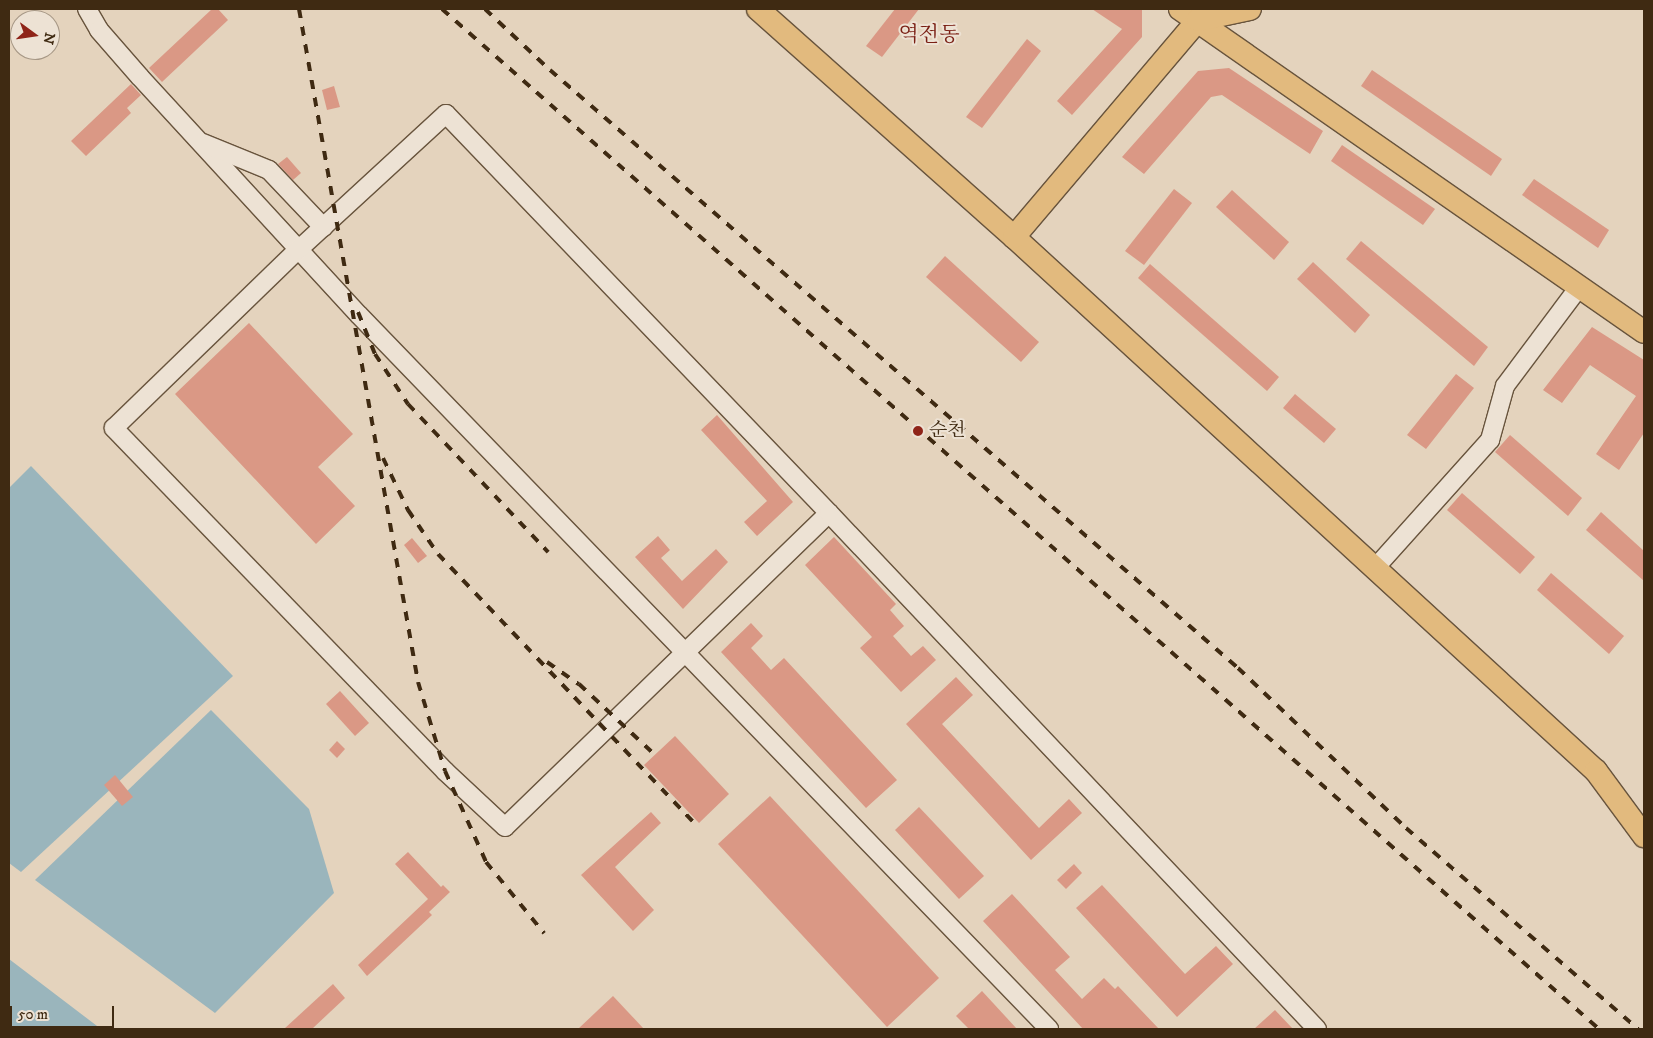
<!DOCTYPE html>
<html>
<head>
<meta charset="utf-8">
<style>
	body { margin:0 }
	#map { position:relative; width:1653px; height:1038px; overflow:hidden; background:#e4d3bd; font-family:"IM FELL DW Pica","Noto Serif KR",serif }
	div>[style] { position:absolute }
	.water>* { inset:0; background:#9ab5bc }
	.building>* { inset:0; background:#da9885 }
	.roads { filter:drop-shadow(1px 0 #68543d) drop-shadow(-1px 0 #68543d) drop-shadow(0 1px #68543d) drop-shadow(0 -1px #68543d) }
	.minor>* { height:18px; margin:-9px; padding:0 9px; transform-origin:9px; border-radius:9px; background:#ede2d4 }
	.major>* { height:22px; margin:-11px; padding:0 11px; transform-origin:11px; border-radius:11px; background:#e2ba7e }
	.rail>* { height:4px; margin-top:-2px; transform-origin:0; background:repeating-linear-gradient(90deg,#3f2a12 0 9px,transparent 0 18px) }
	.dots>* { width:14px; height:14px; translate:-50% -50%; box-sizing:border-box; border:2px solid #ede2d4; border-radius:50% }
	span { translate:-50% -50%; white-space:nowrap; text-align:center; line-height:1.15; -webkit-text-stroke:4px #ede2d4; paint-order:stroke }
	.poi-label { font-size:19px; color:#3f2a12 }
	.left { translate:0 -50%; text-align:left }
	.quarter-label { font-size:21px; color:#7a1f14 }
	.frame { position:absolute; inset:0; border:10px solid #3f2a12; pointer-events:none }
	.north { position:absolute; left:10px; top:10px; width:50px; height:50px; box-sizing:border-box; background:#ede2d4; border:1px solid #a79886; border-radius:50%; rotate:104deg; font-size:14px; font-weight:700; line-height:20px; text-align:center; color:#3f2a12 }
	.north::after { content:''; display:block; margin:auto; width:18px; height:22px; background:#8f2418; clip-path:polygon(50% 0,100% 100%,50% 72%,0 100%) }
	.scale { position:absolute; left:10px; top:1006px; width:104px; height:22px; box-sizing:border-box; border:2px solid #3f2a12; border-top:0; padding-left:6px; font-size:15px; line-height:18px; white-space:nowrap; color:#3f2a12; -webkit-text-stroke:4px #ede2d4; paint-order:stroke }
</style>
</head>
<body>
<div id="map">
	<div class="water">
		<div style="clip-path:polygon(31px 466px,233px 676px,21px 872px,9px 863px,9px 488px)"></div>
		<div style="clip-path:polygon(211px 710px,309px 809px,334px 893px,215px 1013px,35px 880px)"></div>
		<div style="clip-path:polygon(9px 959px,101px 1029px,102px 1029px,9px 1029px)"></div>
	</div>
	<div class="building">
		<div style="clip-path:polygon(212px 9px,218px 9px,228px 20px,162px 82px,149px 68px)"></div>
		<div style="clip-path:polygon(895px 9px,919px 9px,882px 57px,866px 46px)"></div>
		<div style="clip-path:polygon(1092px 9px,1142px 9px,1142px 37px,1072px 115px,1057px 101px,1122px 29px)"></div>
		<div style="clip-path:polygon(1027px 39px,1041px 51px,982px 128px,966px 117px)"></div>
		<div style="clip-path:polygon(1229px 68px,1323px 131px,1310px 154px,1222px 95px,1211px 97px,1144px 174px,1122px 157px,1198px 71px)"></div>
		<div style="clip-path:polygon(1372px 70px,1502px 159px,1491px 176px,1361px 86px)"></div>
		<div style="clip-path:polygon(131px 84px,141px 95px,127px 108px,131px 113px,86px 156px,71px 141px)"></div>
		<div style="clip-path:polygon(334px 86px,340px 107px,327px 110px,322px 90px)"></div>
		<div style="clip-path:polygon(1342px 145px,1435px 209px,1423px 225px,1331px 161px)"></div>
		<div style="clip-path:polygon(287px 157px,301px 173px,293px 180px,278px 164px)"></div>
		<div style="clip-path:polygon(1534px 179px,1609px 230px,1598px 248px,1522px 195px)"></div>
		<div style="clip-path:polygon(1174px 189px,1192px 203px,1144px 265px,1125px 251px)"></div>
		<div style="clip-path:polygon(1232px 190px,1289px 242px,1274px 260px,1216px 207px)"></div>
		<div style="clip-path:polygon(1361px 241px,1488px 347px,1474px 366px,1346px 259px)"></div>
		<div style="clip-path:polygon(945px 256px,1039px 342px,1021px 362px,926px 277px)"></div>
		<div style="clip-path:polygon(1313px 262px,1370px 315px,1355px 333px,1297px 279px)"></div>
		<div style="clip-path:polygon(1150px 264px,1279px 377px,1267px 391px,1138px 278px)"></div>
		<div style="clip-path:polygon(249px 323px,353px 434px,318px 467px,355px 506px,316px 544px,175px 394px)"></div>
		<div style="clip-path:polygon(1592px 327px,1644px 360px,1644px 433px,1619px 470px,1596px 454px,1636px 396px,1590px 365px,1562px 403px,1543px 390px)"></div>
		<div style="clip-path:polygon(1456px 374px,1474px 388px,1426px 449px,1407px 435px)"></div>
		<div style="clip-path:polygon(1295px 394px,1336px 429px,1324px 443px,1283px 408px)"></div>
		<div style="clip-path:polygon(717px 415px,793px 502px,757px 536px,744px 522px,767px 501px,701px 430px)"></div>
		<div style="clip-path:polygon(1510px 435px,1582px 498px,1568px 516px,1495px 452px)"></div>
		<div style="clip-path:polygon(1462px 493px,1535px 557px,1520px 574px,1447px 510px)"></div>
		<div style="clip-path:polygon(1601px 512px,1644px 551px,1644px 581px,1586px 530px)"></div>
		<div style="clip-path:polygon(658px 536px,670px 550px,661px 558px,682px 581px,716px 549px,728px 562px,683px 609px,635px 557px)"></div>
		<div style="clip-path:polygon(834px 537px,896px 604px,890px 610px,904px 626px,893px 636px,911px 656px,923px 646px,936px 660px,901px 692px,860px 648px,872px 637px,805px 565px)"></div>
		<div style="clip-path:polygon(412px 538px,427px 556px,418px 563px,404px 545px)"></div>
		<div style="clip-path:polygon(1551px 573px,1624px 636px,1609px 654px,1537px 590px)"></div>
		<div style="clip-path:polygon(751px 623px,763px 636px,751px 648px,771px 670px,784px 658px,897px 780px,866px 808px,721px 652px)"></div>
		<div style="clip-path:polygon(956px 677px,973px 695px,942px 724px,1039px 828px,1069px 799px,1082px 813px,1031px 860px,906px 724px)"></div>
		<div style="clip-path:polygon(340px 691px,369px 723px,355px 736px,326px 704px)"></div>
		<div style="clip-path:polygon(675px 736px,729px 794px,699px 823px,644px 765px)"></div>
		<div style="clip-path:polygon(337px 741px,345px 749px,337px 758px,329px 750px)"></div>
		<div style="clip-path:polygon(115px 775px,133px 797px,122px 806px,104px 785px)"></div>
		<div style="clip-path:polygon(770px 796px,939px 978px,887px 1027px,718px 844px)"></div>
		<div style="clip-path:polygon(919px 807px,984px 876px,959px 899px,895px 830px)"></div>
		<div style="clip-path:polygon(651px 812px,661px 823px,615px 867px,654px 910px,633px 931px,581px 875px)"></div>
		<div style="clip-path:polygon(408px 852px,441px 887px,443px 885px,450px 892px,429px 912px,432px 915px,367px 976px,358px 965px,428px 899px,395px 864px)"></div>
		<div style="clip-path:polygon(1074px 864px,1082px 873px,1066px 889px,1057px 880px)"></div>
		<div style="clip-path:polygon(1102px 885px,1185px 974px,1216px 946px,1233px 964px,1177px 1017px,1076px 908px)"></div>
		<div style="clip-path:polygon(1012px 894px,1070px 957px,1055px 970px,1082px 999px,1104px 978px,1115px 989px,1118px 986px,1159px 1029px,1083px 1029px,983px 921px)"></div>
		<div style="clip-path:polygon(333px 984px,345px 998px,312px 1029px,284px 1029px)"></div>
		<div style="clip-path:polygon(982px 991px,1017px 1029px,969px 1029px,956px 1016px)"></div>
		<div style="clip-path:polygon(613px 996px,644px 1029px,578px 1029px)"></div>
		<div style="clip-path:polygon(1275px 1010px,1293px 1029px,1254px 1029px)"></div>
	</div>
	<div class="roads">
		<div class="minor">
			<div style="left:87px;top:9px;width:24px;rotate:60deg"></div>
			<div style="left:99px;top:30px;width:62px;rotate:48.9deg"></div>
			<div style="left:140px;top:77px;width:323px;rotate:47.4deg"></div>
			<div style="left:359px;top:315px;width:993px;rotate:45.98deg"></div>
			<div style="left:446px;top:114px;width:553px;rotate:46.17deg"></div>
			<div style="left:829px;top:513px;width:451px;rotate:135.9deg"></div>
			<div style="left:505px;top:827px;width:82px;rotate:-137deg"></div>
			<div style="left:445px;top:771px;width:477px;rotate:-134deg"></div>
			<div style="left:114px;top:428px;width:256px;rotate:-44.1deg"></div>
			<div style="left:298px;top:250px;width:201px;rotate:-42.6deg"></div>
			<div style="left:203px;top:143px;width:71px;rotate:22.2deg"></div>
			<div style="left:269px;top:170px;width:79px;rotate:46.5deg"></div>
			<div style="left:829px;top:513px;width:710px;rotate:46.6deg"></div>
			<div style="left:1376px;top:567px;width:171px;rotate:-48.1deg"></div>
			<div style="left:1490px;top:440px;width:56px;rotate:-74.5deg"></div>
			<div style="left:1505px;top:386px;width:124px;rotate:-53.2deg"></div>
		</div>
		<div class="major">
			<div style="left:758px;top:9px;width:343px;rotate:41.7deg"></div>
			<div style="left:1014px;top:237px;width:790px;rotate:42.54deg"></div>
			<div style="left:1596px;top:771px;width:81px;rotate:53.6deg"></div>
			<div style="left:1180px;top:9px;width:565px;rotate:34.84deg"></div>
			<div style="left:1014px;top:237px;width:285px;rotate:-49.7deg"></div>
			<div style="left:1198px;top:20px;width:53px;rotate:-11.9deg"></div>
		</div>
	</div>
	<div class="rail">
		<div style="left:299px;top:9px;width:683px;rotate:79.97deg"></div>
		<div style="left:418px;top:682px;width:93px;rotate:73.1deg"></div>
		<div style="left:445px;top:771px;width:100px;rotate:65.7deg"></div>
		<div style="left:486px;top:862px;width:92px;rotate:50.8deg"></div>
		<div style="left:442px;top:9px;width:1542px;rotate:41.4deg"></div>
		<div style="left:485px;top:9px;width:89px;rotate:43.2deg"></div>
		<div style="left:550px;top:70px;width:912px;rotate:41deg"></div>
		<div style="left:1238px;top:668px;width:232px;rotate:43.6deg"></div>
		<div style="left:1406px;top:828px;width:307px;rotate:40.9deg"></div>
		<div style="left:358px;top:312px;width:45px;rotate:68deg"></div>
		<div style="left:375px;top:354px;width:60px;rotate:56.6deg"></div>
		<div style="left:408px;top:404px;width:204px;rotate:46.6deg"></div>
		<div style="left:383px;top:458px;width:58px;rotate:64.3deg"></div>
		<div style="left:408px;top:510px;width:53px;rotate:55.7deg"></div>
		<div style="left:438px;top:554px;width:369px;rotate:46.4deg"></div>
		<div style="left:547px;top:662px;width:39px;rotate:35deg"></div>
		<div style="left:579px;top:684px;width:100px;rotate:43deg"></div>
	</div>
	<div class="dots">
		<div style="left:918px;top:431px;background:#8f2418"></div>
	</div>
	<div class="poi-label">
		<span class="left" style="left:929px;top:431px">순천</span>
	</div>
	<div class="quarter-label">
		<span style="left:929px;top:35px">역전동</span>
	</div>
	<div class="frame"></div>
	<div class="north">N</div>
	<div class="scale">50 m</div>
</div>
</body>
</html>
